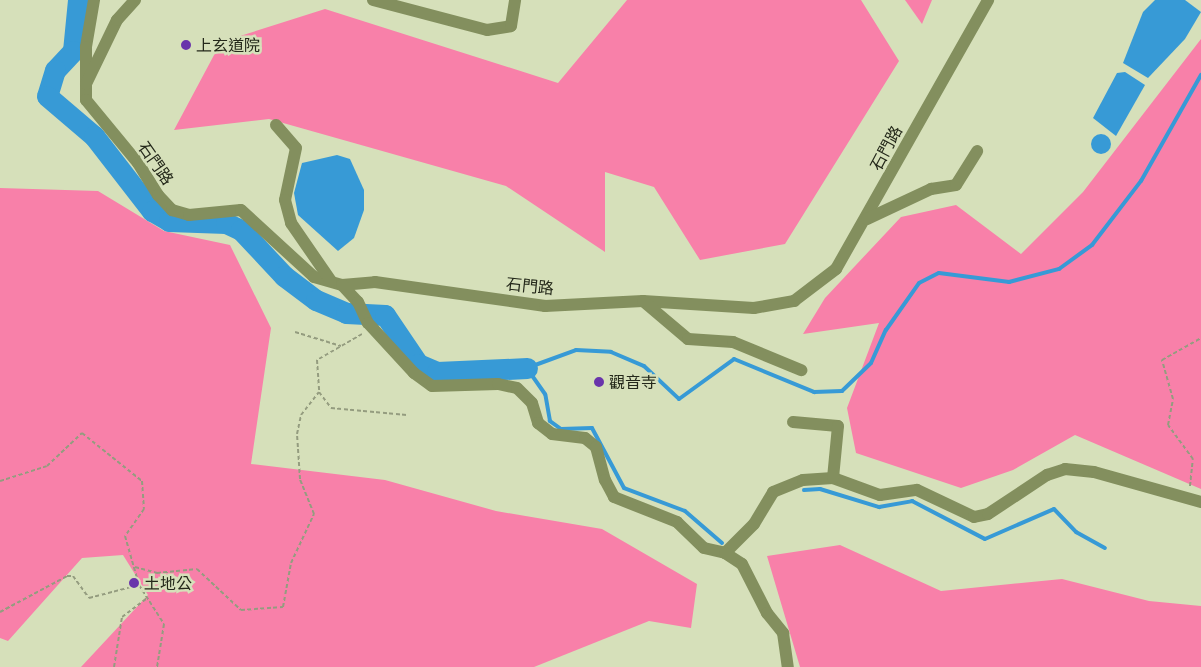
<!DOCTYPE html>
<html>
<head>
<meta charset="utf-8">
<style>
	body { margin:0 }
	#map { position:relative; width:1201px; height:667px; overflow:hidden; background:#d6e0ba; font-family:Ubuntu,"Noto Sans TC",sans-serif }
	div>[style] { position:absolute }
	.green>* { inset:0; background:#f880a9 }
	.water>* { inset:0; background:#379ad6 }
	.round { border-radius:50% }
	.stream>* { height:4px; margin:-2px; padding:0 2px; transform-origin:2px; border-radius:2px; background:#379ad6 }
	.river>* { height:21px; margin:-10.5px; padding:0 10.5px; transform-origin:10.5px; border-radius:10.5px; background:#379ad6 }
	.path>* { height:2px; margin-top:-1px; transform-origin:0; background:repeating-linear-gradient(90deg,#949c7f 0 4px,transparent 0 6.5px) }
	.minor>* { height:12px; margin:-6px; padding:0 6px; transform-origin:6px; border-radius:6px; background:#838f5e }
	.dots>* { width:14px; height:14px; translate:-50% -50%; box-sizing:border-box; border:2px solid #d6e0ba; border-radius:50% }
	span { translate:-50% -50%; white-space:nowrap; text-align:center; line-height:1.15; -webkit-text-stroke:5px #d6e0ba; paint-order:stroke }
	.poi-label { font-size:16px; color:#24281a }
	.left { translate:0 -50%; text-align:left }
	.street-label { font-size:16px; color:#24281a }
</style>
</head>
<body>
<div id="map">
	<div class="green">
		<div style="clip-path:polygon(627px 0,861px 0,899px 61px,785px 244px,700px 260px,654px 187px,605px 172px,605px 252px,506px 186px,269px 119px,174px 130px,221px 42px,325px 9px,558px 83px)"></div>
		<div style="clip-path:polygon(905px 0,932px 0,922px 24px)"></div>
		<div style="clip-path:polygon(1201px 39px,1201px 489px,1075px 435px,1013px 470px,961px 488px,856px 453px,847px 408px,879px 323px,803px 334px,825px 298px,901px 217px,956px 205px,1021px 254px,1083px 192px)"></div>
		<div style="clip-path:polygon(0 188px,98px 191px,164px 231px,230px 245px,271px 328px,251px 464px,385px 480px,496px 511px,602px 529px,697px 584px,691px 628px,649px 621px,534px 667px,81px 667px,148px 595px,123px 555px,82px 558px,8px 641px,0 638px)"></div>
		<div style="clip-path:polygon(840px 545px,941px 591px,1062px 579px,1149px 601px,1201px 606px,1201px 667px,800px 667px,767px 556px)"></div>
	</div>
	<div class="water">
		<div style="clip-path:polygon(1155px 0,1185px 0,1201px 12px,1185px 39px,1148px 78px,1123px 63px,1143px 12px)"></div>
		<div style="clip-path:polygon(1125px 72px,1145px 85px,1116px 136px,1093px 118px,1117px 73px)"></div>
		<div class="round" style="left:1091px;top:134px;width:20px;height:20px"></div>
		<div style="clip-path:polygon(337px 155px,350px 159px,364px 190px,364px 210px,354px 238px,338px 251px,298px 215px,294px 193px,302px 163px)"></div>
	</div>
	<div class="stream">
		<div style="left:804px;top:490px;width:16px;rotate:-4deg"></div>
		<div style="left:820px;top:489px;width:62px;rotate:17deg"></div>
		<div style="left:879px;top:507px;width:34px;rotate:-10deg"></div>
		<div style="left:912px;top:501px;width:82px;rotate:27.5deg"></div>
		<div style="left:985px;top:539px;width:75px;rotate:-23.5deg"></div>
		<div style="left:1054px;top:509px;width:32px;rotate:46deg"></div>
		<div style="left:1076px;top:532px;width:33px;rotate:29deg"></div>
		<div style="left:722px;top:543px;width:49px;rotate:-139.1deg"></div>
		<div style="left:685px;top:511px;width:65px;rotate:-159.3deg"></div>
		<div style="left:624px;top:488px;width:68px;rotate:-118.1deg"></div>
		<div style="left:592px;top:428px;width:31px;rotate:178deg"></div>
		<div style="left:561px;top:429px;width:14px;rotate:-144deg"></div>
		<div style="left:550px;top:421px;width:27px;rotate:-100deg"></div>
		<div style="left:545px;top:394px;width:32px;rotate:-125deg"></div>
		<div style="left:527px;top:368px;width:52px;rotate:-20.2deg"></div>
		<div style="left:576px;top:350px;width:35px;rotate:3deg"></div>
		<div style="left:611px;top:352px;width:36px;rotate:23deg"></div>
		<div style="left:644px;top:366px;width:48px;rotate:43.3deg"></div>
		<div style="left:679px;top:399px;width:68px;rotate:-36deg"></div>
		<div style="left:734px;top:359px;width:87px;rotate:22.4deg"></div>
		<div style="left:814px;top:392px;width:28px;rotate:-2deg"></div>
		<div style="left:842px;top:391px;width:40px;rotate:-44deg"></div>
		<div style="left:871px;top:363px;width:36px;rotate:-66deg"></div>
		<div style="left:886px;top:330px;width:57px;rotate:-54.9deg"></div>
		<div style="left:919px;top:283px;width:22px;rotate:-27deg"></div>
		<div style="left:939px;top:273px;width:71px;rotate:7.3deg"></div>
		<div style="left:1009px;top:282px;width:52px;rotate:-14.6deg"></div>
		<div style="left:1059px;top:269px;width:41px;rotate:-36deg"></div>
		<div style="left:1092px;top:245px;width:81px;rotate:-52.6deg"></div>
		<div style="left:1141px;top:181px;width:122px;rotate:-60.5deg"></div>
	</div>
	<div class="river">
		<div style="left:78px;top:0;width:51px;rotate:95.6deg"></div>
		<div style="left:73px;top:51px;width:26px;rotate:133deg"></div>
		<div style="left:55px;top:70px;width:27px;rotate:107deg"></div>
		<div style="left:47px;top:96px;width:62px;rotate:40.4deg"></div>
		<div style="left:94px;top:136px;width:95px;rotate:52.3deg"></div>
		<div style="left:152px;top:211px;width:20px;rotate:30deg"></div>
		<div style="left:169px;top:221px;width:57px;rotate:2deg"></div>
		<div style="left:226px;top:223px;width:17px;rotate:25deg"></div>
		<div style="left:241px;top:230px;width:63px;rotate:46.9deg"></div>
		<div style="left:284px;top:276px;width:40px;rotate:37deg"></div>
		<div style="left:316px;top:300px;width:33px;rotate:23deg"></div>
		<div style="left:346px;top:313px;width:39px;rotate:3deg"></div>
		<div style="left:385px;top:315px;width:59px;rotate:56deg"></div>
		<div style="left:418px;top:364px;width:21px;rotate:23deg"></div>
		<div style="left:437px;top:372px;width:90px;rotate:-2.5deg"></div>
	</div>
	<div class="path">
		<div style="left:295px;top:332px;width:48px;rotate:16.9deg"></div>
		<div style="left:362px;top:334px;width:52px;rotate:150deg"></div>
		<div style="left:317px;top:360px;width:32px;rotate:86deg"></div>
		<div style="left:319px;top:392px;width:20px;rotate:53deg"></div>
		<div style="left:331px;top:408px;width:76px;rotate:5.3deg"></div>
		<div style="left:0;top:481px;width:49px;rotate:-17.7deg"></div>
		<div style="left:47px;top:466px;width:48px;rotate:-43.3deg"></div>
		<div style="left:82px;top:433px;width:77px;rotate:38.7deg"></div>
		<div style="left:142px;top:481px;width:28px;rotate:86deg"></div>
		<div style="left:144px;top:509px;width:33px;rotate:125deg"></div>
		<div style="left:125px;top:536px;width:51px;rotate:74.1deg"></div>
		<div style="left:139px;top:585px;width:46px;rotate:57.3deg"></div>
		<div style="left:164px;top:624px;width:44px;rotate:99.2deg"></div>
		<div style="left:1190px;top:486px;width:27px;rotate:-84deg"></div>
		<div style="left:1193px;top:459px;width:42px;rotate:-126.3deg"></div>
		<div style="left:1168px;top:425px;width:26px;rotate:-79deg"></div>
		<div style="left:1173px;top:399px;width:41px;rotate:-105.8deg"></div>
		<div style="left:1162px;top:360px;width:45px;rotate:-29.4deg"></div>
		<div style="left:135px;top:567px;width:23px;rotate:15deg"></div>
		<div style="left:157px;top:573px;width:40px;rotate:-5.7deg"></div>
		<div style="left:197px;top:569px;width:60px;rotate:43deg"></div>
		<div style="left:241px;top:610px;width:42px;rotate:-4.1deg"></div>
		<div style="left:283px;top:607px;width:45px;rotate:-79.7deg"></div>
		<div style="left:291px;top:563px;width:54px;rotate:-64.9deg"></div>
		<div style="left:314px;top:514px;width:38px;rotate:-112deg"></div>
		<div style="left:300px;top:479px;width:45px;rotate:-93.8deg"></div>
		<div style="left:297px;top:434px;width:19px;rotate:-78deg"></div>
		<div style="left:301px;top:415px;width:29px;rotate:-52deg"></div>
		<div style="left:0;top:612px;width:76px;rotate:-28.2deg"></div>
		<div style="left:67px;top:576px;width:6px"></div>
		<div style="left:73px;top:576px;width:27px;rotate:54deg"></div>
		<div style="left:89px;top:598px;width:52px;rotate:-14.6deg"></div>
		<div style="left:114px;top:667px;width:51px;rotate:-80.9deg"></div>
		<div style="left:122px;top:617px;width:31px;rotate:-37deg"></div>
	</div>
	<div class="minor">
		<div style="left:94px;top:0;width:48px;rotate:99.7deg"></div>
		<div style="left:86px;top:47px;width:53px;rotate:90deg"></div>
		<div style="left:86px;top:100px;width:82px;rotate:50.5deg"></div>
		<div style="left:138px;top:163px;width:38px;rotate:58deg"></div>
		<div style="left:158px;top:195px;width:21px;rotate:47deg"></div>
		<div style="left:172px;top:210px;width:18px;rotate:16deg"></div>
		<div style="left:189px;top:215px;width:52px;rotate:-5.5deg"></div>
		<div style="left:241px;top:210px;width:99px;rotate:42.5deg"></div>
		<div style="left:314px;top:277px;width:29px;rotate:16deg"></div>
		<div style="left:342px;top:285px;width:33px;rotate:-5deg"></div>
		<div style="left:375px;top:282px;width:172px;rotate:8deg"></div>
		<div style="left:545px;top:306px;width:98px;rotate:-2.9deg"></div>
		<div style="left:643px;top:301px;width:111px;rotate:3.6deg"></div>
		<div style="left:754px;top:308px;width:41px;rotate:-9.9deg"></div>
		<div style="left:794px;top:301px;width:53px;rotate:-37.3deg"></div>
		<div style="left:836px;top:269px;width:309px;rotate:-60.5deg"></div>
		<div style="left:373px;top:0;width:118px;rotate:14.7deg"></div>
		<div style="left:487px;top:30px;width:24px;rotate:-9deg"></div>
		<div style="left:511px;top:26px;width:26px;rotate:-81deg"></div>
		<div style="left:86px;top:84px;width:71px;rotate:-64.2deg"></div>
		<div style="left:117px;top:20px;width:27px;rotate:-48deg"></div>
		<div style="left:276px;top:125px;width:30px;rotate:49deg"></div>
		<div style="left:296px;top:148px;width:53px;rotate:101.9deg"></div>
		<div style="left:285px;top:200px;width:24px;rotate:75deg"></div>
		<div style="left:291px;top:223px;width:70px;rotate:55.4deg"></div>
		<div style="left:867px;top:219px;width:71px;rotate:-25.1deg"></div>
		<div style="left:931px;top:189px;width:25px;rotate:-9deg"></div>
		<div style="left:956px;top:185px;width:40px;rotate:-58deg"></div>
		<div style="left:342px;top:285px;width:23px;rotate:47deg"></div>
		<div style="left:358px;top:302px;width:23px;rotate:65deg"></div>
		<div style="left:368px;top:323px;width:68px;rotate:47.4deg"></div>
		<div style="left:414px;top:373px;width:22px;rotate:36deg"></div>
		<div style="left:432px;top:386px;width:66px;rotate:-1.7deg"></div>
		<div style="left:498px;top:384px;width:19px;rotate:12deg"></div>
		<div style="left:517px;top:388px;width:21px;rotate:45deg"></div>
		<div style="left:532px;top:403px;width:21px;rotate:73deg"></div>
		<div style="left:538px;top:423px;width:18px;rotate:38deg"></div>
		<div style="left:552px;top:434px;width:33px;rotate:7deg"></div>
		<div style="left:585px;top:438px;width:14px;rotate:39deg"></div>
		<div style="left:596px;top:447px;width:34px;rotate:75deg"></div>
		<div style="left:605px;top:480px;width:19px;rotate:62deg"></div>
		<div style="left:614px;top:497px;width:68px;rotate:21.6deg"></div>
		<div style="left:677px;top:522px;width:37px;rotate:44deg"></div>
		<div style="left:704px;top:548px;width:22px;rotate:13deg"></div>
		<div style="left:725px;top:553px;width:41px;rotate:-45deg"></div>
		<div style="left:754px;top:524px;width:37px;rotate:-59deg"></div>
		<div style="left:773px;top:492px;width:32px;rotate:-22deg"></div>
		<div style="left:803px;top:480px;width:30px;rotate:-4deg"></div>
		<div style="left:833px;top:478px;width:50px;rotate:19.9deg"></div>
		<div style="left:880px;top:495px;width:37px;rotate:-8deg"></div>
		<div style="left:917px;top:490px;width:63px;rotate:25.3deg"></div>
		<div style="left:974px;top:517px;width:14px;rotate:-12deg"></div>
		<div style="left:988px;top:514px;width:71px;rotate:-33.5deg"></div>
		<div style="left:1047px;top:475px;width:19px;rotate:-18deg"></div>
		<div style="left:1065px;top:469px;width:29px;rotate:6deg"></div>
		<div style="left:1094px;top:472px;width:111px;rotate:15.7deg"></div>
		<div style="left:643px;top:301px;width:59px;rotate:40.2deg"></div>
		<div style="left:688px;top:339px;width:45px;rotate:3.8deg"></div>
		<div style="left:733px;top:342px;width:74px;rotate:22.4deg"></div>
		<div style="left:793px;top:422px;width:45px;rotate:5.1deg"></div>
		<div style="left:838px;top:426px;width:52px;rotate:95.5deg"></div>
		<div style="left:725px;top:553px;width:20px;rotate:33deg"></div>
		<div style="left:742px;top:564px;width:55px;rotate:63deg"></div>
		<div style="left:767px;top:613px;width:26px;rotate:51deg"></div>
		<div style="left:783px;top:633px;width:34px;rotate:82deg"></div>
	</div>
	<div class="dots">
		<div style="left:186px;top:45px;background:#6934ab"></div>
		<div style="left:599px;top:382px;background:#6934ab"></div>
		<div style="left:134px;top:583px;background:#6934ab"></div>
	</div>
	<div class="poi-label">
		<span class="left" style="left:196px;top:45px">上玄道院</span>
		<span class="left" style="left:609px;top:382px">觀音寺</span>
		<span class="left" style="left:144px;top:583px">土地公</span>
	</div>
	<div class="street-label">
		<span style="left:886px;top:148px;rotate:-62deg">石門路</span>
		<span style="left:156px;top:163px;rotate:55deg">石門路</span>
		<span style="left:530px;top:286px;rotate:6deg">石門路</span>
	</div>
</div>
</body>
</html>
